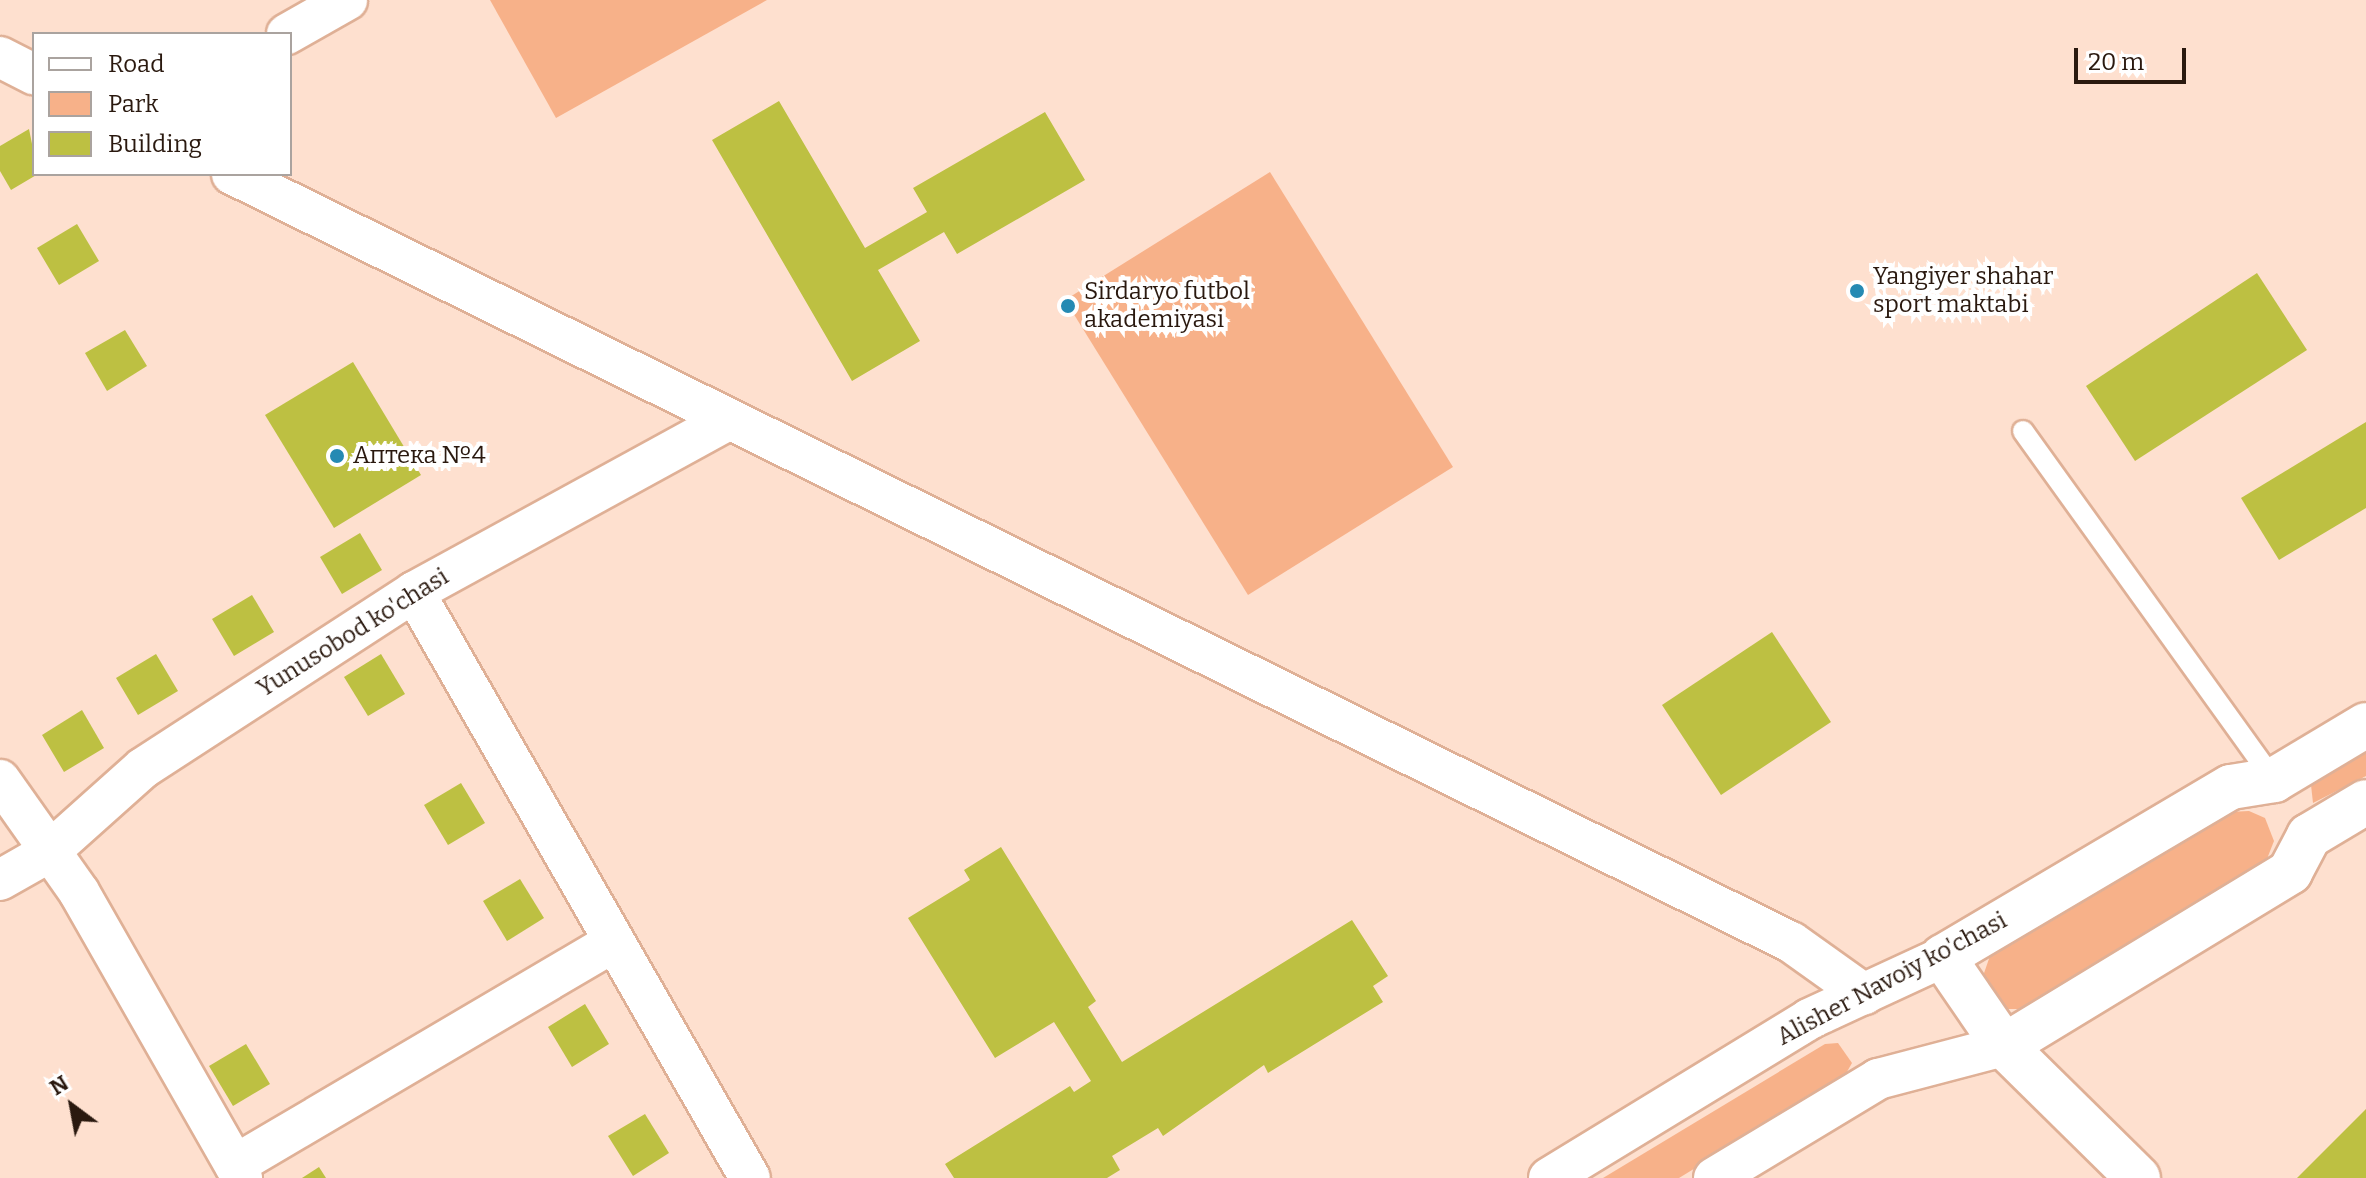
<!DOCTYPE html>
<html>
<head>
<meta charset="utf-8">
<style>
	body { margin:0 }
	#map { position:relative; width:2366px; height:1178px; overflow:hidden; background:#fee0cf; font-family:Bitter,serif }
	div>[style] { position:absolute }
	.green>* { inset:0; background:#f7b189 }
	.building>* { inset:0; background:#bdc042 }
	.roads { filter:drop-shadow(2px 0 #dfb096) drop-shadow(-2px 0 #dfb096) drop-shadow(0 2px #dfb096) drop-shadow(0 -2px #dfb096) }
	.lane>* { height:20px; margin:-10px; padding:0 10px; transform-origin:10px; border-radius:10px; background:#fff }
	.street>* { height:40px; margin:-20px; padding:0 20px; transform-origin:20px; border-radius:20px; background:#fff }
	.secondary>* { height:44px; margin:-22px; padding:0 22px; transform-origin:22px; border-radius:22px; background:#fff }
	.dots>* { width:22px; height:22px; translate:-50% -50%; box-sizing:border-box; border:4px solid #fff; border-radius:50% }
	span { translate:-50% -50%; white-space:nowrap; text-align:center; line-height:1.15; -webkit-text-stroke:8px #fff; paint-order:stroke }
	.poi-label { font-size:24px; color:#2a190f }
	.left { translate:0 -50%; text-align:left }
	.street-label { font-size:24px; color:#2a190f }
	.legend { position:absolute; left:32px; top:32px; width:260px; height:144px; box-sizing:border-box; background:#fff; border:2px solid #aaa39f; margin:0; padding:10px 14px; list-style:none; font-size:24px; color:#2a190f }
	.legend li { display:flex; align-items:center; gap:16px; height:40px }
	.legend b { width:40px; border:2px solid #aaa39f }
	.north { position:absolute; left:32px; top:1066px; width:80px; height:80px; -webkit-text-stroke:6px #fff; paint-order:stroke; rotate:328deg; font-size:22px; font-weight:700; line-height:32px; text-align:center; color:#2a190f }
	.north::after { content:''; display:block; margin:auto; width:28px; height:36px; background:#2a190f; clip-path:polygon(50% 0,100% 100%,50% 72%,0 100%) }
	.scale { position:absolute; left:2074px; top:48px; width:112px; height:36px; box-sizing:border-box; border:4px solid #2a190f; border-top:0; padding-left:10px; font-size:24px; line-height:28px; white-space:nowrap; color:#2a190f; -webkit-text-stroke:6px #fff; paint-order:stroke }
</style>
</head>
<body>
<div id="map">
	<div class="green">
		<div style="clip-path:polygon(490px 0,767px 0,556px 118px)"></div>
		<div style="clip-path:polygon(1270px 172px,1453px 467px,1248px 595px,1065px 300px)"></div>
		<div style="clip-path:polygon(2366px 753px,2366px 776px,2313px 803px,2311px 785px)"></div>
		<div style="clip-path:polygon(2249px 811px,2265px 818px,2274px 841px,2265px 864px,2029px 1009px,2007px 1009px,1990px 995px,1983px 976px,1991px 953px,2229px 812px)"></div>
		<div style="clip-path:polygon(1838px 1043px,1852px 1063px,1844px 1077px,1679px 1178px,1603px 1178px,1825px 1044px)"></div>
	</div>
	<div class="building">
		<div style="clip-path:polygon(779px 101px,865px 248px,927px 212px,913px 188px,1045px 112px,1085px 180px,957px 254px,944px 232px,878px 270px,920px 341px,852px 381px,712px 140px)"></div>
		<div style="clip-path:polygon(29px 129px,38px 174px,11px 190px,0 171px,0 146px)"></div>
		<div style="clip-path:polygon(77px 224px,99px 261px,59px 285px,37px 248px)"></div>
		<div style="clip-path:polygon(2257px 273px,2307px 350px,2135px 461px,2086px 386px)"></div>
		<div style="clip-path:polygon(125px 330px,147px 366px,107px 391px,85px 353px)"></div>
		<div style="clip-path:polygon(353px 362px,421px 475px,334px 528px,265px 415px)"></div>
		<div style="clip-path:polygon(2366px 422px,2366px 508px,2279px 560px,2241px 498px)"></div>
		<div style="clip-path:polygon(360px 533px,382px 570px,342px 594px,320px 557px)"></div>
		<div style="clip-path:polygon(252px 595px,274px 632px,234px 656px,212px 619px)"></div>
		<div style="clip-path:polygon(1772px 632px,1831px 722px,1721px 795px,1662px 705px)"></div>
		<div style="clip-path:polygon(156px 654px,178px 691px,138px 715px,116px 678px)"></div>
		<div style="clip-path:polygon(381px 654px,405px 694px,368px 716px,344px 677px)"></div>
		<div style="clip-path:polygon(82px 710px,104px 748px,64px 772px,42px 735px)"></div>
		<div style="clip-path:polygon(461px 783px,485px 823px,448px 845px,424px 805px)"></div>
		<div style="clip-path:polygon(1001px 847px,1096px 1001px,1088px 1007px,1122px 1062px,1352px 920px,1388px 976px,1373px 986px,1383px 1002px,1268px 1073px,1264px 1065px,1163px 1136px,1158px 1128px,1112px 1156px,1120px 1170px,1107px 1178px,954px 1178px,945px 1164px,1070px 1086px,1074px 1092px,1091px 1081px,1054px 1022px,995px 1058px,908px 918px,970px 880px,964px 870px)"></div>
		<div style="clip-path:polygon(520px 879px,544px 918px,507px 941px,483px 901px)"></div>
		<div style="clip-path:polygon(585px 1004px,609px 1044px,572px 1067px,548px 1027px)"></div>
		<div style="clip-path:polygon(246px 1044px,270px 1084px,233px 1106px,209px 1066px)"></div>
		<div style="clip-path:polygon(2366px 1109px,2366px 1178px,2297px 1178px)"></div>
		<div style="clip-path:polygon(645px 1114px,669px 1153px,633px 1176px,608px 1136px)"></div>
		<div style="clip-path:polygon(319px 1167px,326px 1178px,302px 1178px)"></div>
	</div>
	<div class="roads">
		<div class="lane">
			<div style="left:2023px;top:431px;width:430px;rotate:54.3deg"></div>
		</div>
		<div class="street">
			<div style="left:287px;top:34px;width:69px;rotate:-29.5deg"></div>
			<div style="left:0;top:57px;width:38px;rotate:27deg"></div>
			<div style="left:232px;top:174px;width:1738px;rotate:26.23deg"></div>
			<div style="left:1791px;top:942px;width:90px;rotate:35.5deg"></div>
			<div style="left:414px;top:592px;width:675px;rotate:60.17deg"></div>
			<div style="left:0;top:780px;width:137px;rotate:54.8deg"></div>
			<div style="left:79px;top:892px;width:329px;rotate:60.3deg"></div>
			<div style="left:0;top:880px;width:56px;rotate:-29.7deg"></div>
			<div style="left:49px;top:852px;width:126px;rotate:-41.8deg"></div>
			<div style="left:143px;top:768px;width:323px;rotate:-33deg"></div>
			<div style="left:414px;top:592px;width:358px;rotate:-28.7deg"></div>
			<div style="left:235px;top:1165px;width:440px;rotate:-30.5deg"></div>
			<div style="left:1549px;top:1178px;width:305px;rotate:-31.4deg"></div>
			<div style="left:1809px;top:1019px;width:148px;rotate:-24.8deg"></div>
			<div style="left:1714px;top:1178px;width:192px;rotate:-31.1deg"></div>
			<div style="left:1878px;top:1079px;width:130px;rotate:-14.7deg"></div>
		</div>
		<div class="secondary">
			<div style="left:2004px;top:1046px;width:335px;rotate:-31.3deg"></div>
			<div style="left:2290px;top:872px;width:41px;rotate:-62.2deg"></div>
			<div style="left:2309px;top:836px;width:66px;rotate:-30.8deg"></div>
			<div style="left:2138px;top:1178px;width:188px;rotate:-135.4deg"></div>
			<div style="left:2004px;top:1046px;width:108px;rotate:-124.4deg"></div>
			<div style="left:1943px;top:957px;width:334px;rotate:-30.6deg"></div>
			<div style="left:2231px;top:787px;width:44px;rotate:-9.2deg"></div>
			<div style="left:2274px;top:780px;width:107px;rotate:-30.9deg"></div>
		</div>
	</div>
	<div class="dots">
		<div style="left:1857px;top:291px;background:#258ab3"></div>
		<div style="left:1068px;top:306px;background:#258ab3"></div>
		<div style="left:337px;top:456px;background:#258ab3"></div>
	</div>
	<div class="poi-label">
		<span class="left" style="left:1873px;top:291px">Yangiyer shahar<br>sport maktabi</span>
		<span class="left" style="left:1084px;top:306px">Sirdaryo futbol<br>akademiyasi</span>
		<span class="left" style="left:353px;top:456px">Аптека №4</span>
	</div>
	<div class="street-label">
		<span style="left:353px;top:633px;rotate:-32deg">Yunusobod ko'chasi</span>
		<span style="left:1892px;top:979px;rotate:-28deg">Alisher Navoiy ko'chasi</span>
	</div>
	<ul class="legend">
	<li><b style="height:10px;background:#fff"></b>Road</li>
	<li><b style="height:22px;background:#f7b189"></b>Park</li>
	<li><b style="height:22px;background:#bdc042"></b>Building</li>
	</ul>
	<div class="north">N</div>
	<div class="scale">20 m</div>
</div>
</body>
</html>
